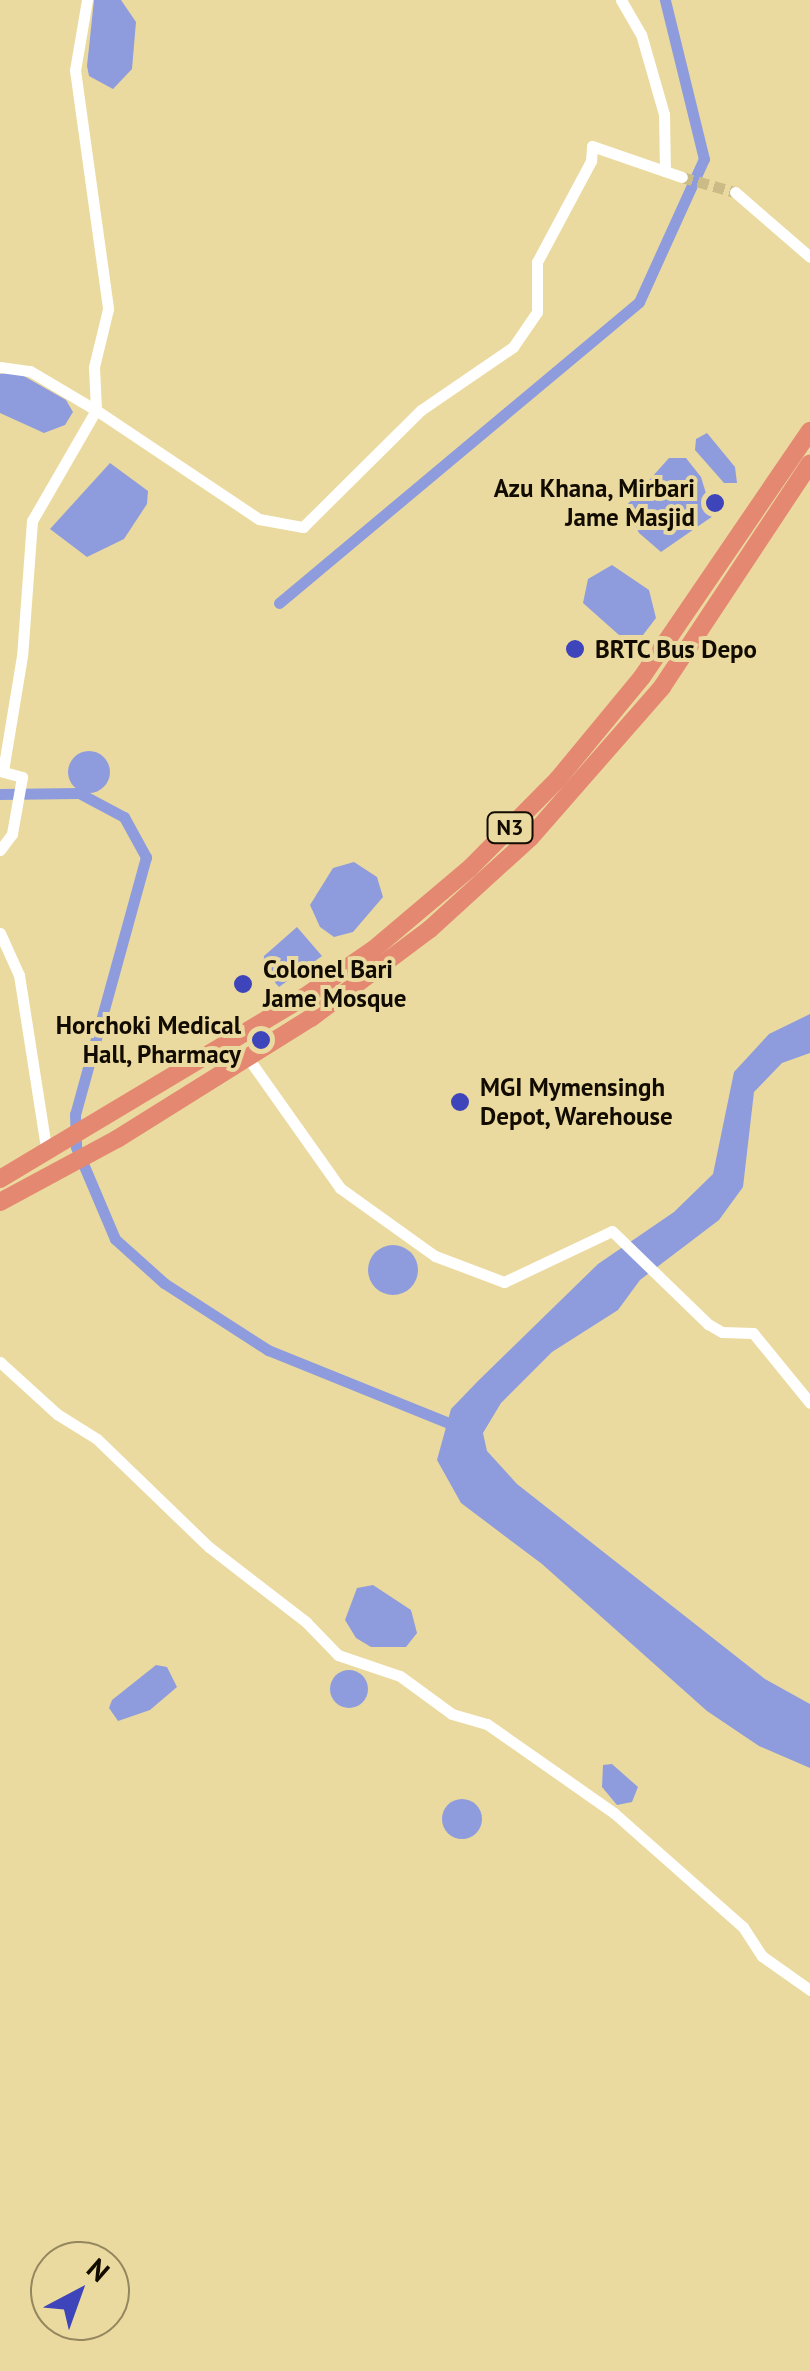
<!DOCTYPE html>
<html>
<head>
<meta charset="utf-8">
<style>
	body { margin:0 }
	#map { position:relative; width:810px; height:2371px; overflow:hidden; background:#ebda9f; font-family:"PT Sans",sans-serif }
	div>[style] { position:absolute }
	.water>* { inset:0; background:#8e9cde }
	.round { border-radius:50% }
	.canal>* { height:11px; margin:-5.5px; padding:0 5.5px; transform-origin:5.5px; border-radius:5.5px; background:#8e9cde }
	.minor-tunnel>* { height:11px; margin-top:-5.5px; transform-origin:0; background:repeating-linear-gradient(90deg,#cabb87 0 11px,transparent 0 16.5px) }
	.minor>* { height:11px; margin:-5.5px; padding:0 5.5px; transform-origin:5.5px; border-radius:5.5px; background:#fff }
	.highway>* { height:18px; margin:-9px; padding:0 9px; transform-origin:9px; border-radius:9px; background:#e58871 }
	.dots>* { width:28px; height:28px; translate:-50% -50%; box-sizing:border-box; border:5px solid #ebda9f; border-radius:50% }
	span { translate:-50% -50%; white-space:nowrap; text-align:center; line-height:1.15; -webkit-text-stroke:8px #ebda9f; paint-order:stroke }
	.shield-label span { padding:2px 8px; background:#ebda9f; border:2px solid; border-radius:8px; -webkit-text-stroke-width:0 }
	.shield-label { font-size:22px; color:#120b00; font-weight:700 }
	.poi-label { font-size:25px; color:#120b00; font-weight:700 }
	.right { translate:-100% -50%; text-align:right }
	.left { translate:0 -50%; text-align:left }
	.north { position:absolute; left:30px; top:2241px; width:100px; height:100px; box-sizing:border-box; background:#ebda9f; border:2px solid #94875f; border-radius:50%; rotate:41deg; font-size:28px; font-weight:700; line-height:40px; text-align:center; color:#120b00 }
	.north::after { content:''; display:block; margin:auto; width:35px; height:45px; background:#3e44b9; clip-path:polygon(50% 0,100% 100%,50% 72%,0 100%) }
</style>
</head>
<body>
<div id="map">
	<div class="water">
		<div style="clip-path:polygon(94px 0,121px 0,136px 22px,132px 69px,113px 89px,89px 76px,87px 66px)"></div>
		<div style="clip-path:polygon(15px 371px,66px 400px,73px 412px,65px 425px,44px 433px,0 413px,0 374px)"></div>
		<div style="clip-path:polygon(707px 433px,735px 467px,737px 483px,724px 483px,695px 450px,696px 439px)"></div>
		<div style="clip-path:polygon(669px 458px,686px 458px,701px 477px,713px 516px,661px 552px,639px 533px,626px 506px)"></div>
		<div style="clip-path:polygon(110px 463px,148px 491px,147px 504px,124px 539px,87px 557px,50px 529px)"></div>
		<div style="clip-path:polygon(612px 565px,649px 590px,656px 618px,643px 635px,619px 635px,583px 603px,588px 579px)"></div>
		<div class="round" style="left:68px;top:751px;width:42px;height:42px"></div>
		<div style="clip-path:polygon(354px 862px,377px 877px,383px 897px,353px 932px,334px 937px,320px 927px,310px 905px,333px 868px)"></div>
		<div style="clip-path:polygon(297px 927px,322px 956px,279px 987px,263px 969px,264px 956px)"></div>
		<div style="clip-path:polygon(810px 1014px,810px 1053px,782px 1063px,754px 1092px,743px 1187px,719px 1220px,640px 1280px,618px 1310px,552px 1352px,501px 1403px,483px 1433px,487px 1451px,517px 1484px,765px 1679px,810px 1704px,810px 1768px,759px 1746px,707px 1711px,542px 1564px,461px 1503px,437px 1460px,451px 1409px,478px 1381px,598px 1264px,674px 1212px,713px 1174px,734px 1072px,769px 1034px)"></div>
		<div class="round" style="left:368px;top:1245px;width:50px;height:50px"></div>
		<div style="clip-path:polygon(373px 1585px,411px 1610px,417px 1633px,406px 1647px,371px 1647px,356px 1638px,345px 1620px,357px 1588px)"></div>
		<div style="clip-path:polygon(156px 1665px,167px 1667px,177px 1687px,150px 1710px,118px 1721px,109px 1708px,112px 1700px)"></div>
		<div class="round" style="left:330px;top:1670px;width:38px;height:38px"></div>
		<div style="clip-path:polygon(612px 1764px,638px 1787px,632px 1802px,617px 1805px,602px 1787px,603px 1765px)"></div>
		<div class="round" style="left:442px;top:1799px;width:40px;height:40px"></div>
	</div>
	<div class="canal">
		<div style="left:279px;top:603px;width:469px;rotate:-39.9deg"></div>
		<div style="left:639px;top:302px;width:157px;rotate:-65.6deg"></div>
		<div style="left:704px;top:159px;width:164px;rotate:-103.8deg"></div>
		<div style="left:0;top:794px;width:79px;rotate:-0.7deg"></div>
		<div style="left:79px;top:793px;width:51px;rotate:28.1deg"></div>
		<div style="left:124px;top:817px;width:46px;rotate:61.2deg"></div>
		<div style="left:146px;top:857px;width:267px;rotate:105.4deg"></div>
		<div style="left:75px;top:1114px;width:33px;rotate:88deg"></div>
		<div style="left:76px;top:1147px;width:100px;rotate:67deg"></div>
		<div style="left:115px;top:1239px;width:66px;rotate:41.9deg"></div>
		<div style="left:164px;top:1283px;width:124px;rotate:32.8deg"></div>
		<div style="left:268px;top:1350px;width:206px;rotate:22deg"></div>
	</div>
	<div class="minor-tunnel">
		<div style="left:682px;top:177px;width:55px;rotate:15.8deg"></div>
	</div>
	<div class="minor">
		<div style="left:87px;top:0;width:71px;rotate:99.7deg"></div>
		<div style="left:75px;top:70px;width:241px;rotate:82.1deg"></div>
		<div style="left:108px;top:309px;width:60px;rotate:103.6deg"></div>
		<div style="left:94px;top:367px;width:43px;rotate:87.3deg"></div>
		<div style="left:96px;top:410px;width:196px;rotate:33.8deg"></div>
		<div style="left:259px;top:519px;width:45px;rotate:10.3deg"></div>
		<div style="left:303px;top:527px;width:166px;rotate:-44.8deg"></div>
		<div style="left:421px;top:410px;width:112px;rotate:-34.4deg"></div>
		<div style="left:513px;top:347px;width:42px;rotate:-55.6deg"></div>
		<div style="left:537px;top:312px;width:50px;rotate:-90deg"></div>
		<div style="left:537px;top:262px;width:115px;rotate:-61.9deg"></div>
		<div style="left:591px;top:161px;width:15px;rotate:-86deg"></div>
		<div style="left:592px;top:146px;width:95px;rotate:19deg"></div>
		<div style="left:621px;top:0;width:39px;rotate:60deg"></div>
		<div style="left:641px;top:34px;width:83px;rotate:74deg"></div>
		<div style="left:664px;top:114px;width:57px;rotate:89deg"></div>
		<div style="left:735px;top:192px;width:99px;rotate:40.9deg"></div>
		<div style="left:0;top:367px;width:30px;rotate:8deg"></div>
		<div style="left:30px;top:371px;width:77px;rotate:30.6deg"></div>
		<div style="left:96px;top:410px;width:128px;rotate:120deg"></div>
		<div style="left:32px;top:521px;width:135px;rotate:94.2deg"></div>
		<div style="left:22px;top:656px;width:117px;rotate:99.4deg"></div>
		<div style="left:0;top:771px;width:23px;rotate:15deg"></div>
		<div style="left:22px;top:777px;width:58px;rotate:100deg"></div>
		<div style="left:12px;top:834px;width:20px;rotate:127deg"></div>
		<div style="left:0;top:933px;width:46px;rotate:65.7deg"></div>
		<div style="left:19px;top:975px;width:180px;rotate:81.1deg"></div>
		<div style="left:248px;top:1058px;width:159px;rotate:54.7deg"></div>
		<div style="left:340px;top:1188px;width:117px;rotate:35.6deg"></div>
		<div style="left:435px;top:1256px;width:74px;rotate:20.6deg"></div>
		<div style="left:504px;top:1282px;width:119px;rotate:-25.3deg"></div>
		<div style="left:612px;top:1231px;width:134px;rotate:44.1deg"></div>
		<div style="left:708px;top:1324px;width:16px;rotate:30deg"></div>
		<div style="left:722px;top:1332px;width:31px;rotate:2deg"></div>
		<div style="left:753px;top:1333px;width:90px;rotate:50.8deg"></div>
		<div style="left:0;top:1362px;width:77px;rotate:42.4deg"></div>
		<div style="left:57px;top:1414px;width:47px;rotate:32deg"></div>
		<div style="left:97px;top:1439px;width:156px;rotate:44deg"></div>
		<div style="left:209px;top:1547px;width:123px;rotate:37.7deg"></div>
		<div style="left:306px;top:1622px;width:46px;rotate:45.9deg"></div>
		<div style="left:338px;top:1655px;width:65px;rotate:18.7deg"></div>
		<div style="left:400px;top:1676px;width:64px;rotate:36.2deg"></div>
		<div style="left:452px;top:1714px;width:36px;rotate:16deg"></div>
		<div style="left:487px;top:1724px;width:155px;rotate:35deg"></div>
		<div style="left:614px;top:1813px;width:172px;rotate:41.5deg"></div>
		<div style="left:743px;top:1927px;width:35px;rotate:57deg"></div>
		<div style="left:762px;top:1956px;width:59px;rotate:35.3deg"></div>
	</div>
	<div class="highway">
		<div style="left:0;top:1179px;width:353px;rotate:-30.9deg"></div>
		<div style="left:303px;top:998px;width:86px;rotate:-34.6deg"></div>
		<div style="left:374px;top:949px;width:127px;rotate:-40.2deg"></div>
		<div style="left:471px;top:867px;width:124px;rotate:-45.3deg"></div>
		<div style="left:558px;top:779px;width:132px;rotate:-50.5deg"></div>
		<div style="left:642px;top:677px;width:298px;rotate:-55.7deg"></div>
		<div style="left:0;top:1202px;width:133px;rotate:-28.3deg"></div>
		<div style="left:117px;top:1139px;width:229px;rotate:-32deg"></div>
		<div style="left:311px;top:1018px;width:149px;rotate:-36.8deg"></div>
		<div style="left:430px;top:929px;width:135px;rotate:-42.3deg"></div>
		<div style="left:530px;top:838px;width:201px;rotate:-48.8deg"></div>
		<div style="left:662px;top:687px;width:268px;rotate:-56.5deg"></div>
	</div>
	<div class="dots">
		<div style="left:715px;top:503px;background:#3e44b9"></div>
		<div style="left:575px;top:649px;background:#3e44b9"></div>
		<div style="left:243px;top:984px;background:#3e44b9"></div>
		<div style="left:261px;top:1040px;background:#3e44b9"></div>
		<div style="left:460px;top:1102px;background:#3e44b9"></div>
	</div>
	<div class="shield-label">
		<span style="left:510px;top:828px">N3</span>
	</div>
	<div class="poi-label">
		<span class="right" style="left:695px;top:503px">Azu Khana, Mirbari<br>Jame Masjid</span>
		<span class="left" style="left:595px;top:649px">BRTC Bus Depo</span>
		<span class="left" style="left:263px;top:984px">Colonel Bari<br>Jame Mosque</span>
		<span class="right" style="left:241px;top:1040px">Horchoki Medical<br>Hall, Pharmacy</span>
		<span class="left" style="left:480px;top:1102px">MGI Mymensingh<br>Depot, Warehouse</span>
	</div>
	<div class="north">N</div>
</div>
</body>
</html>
